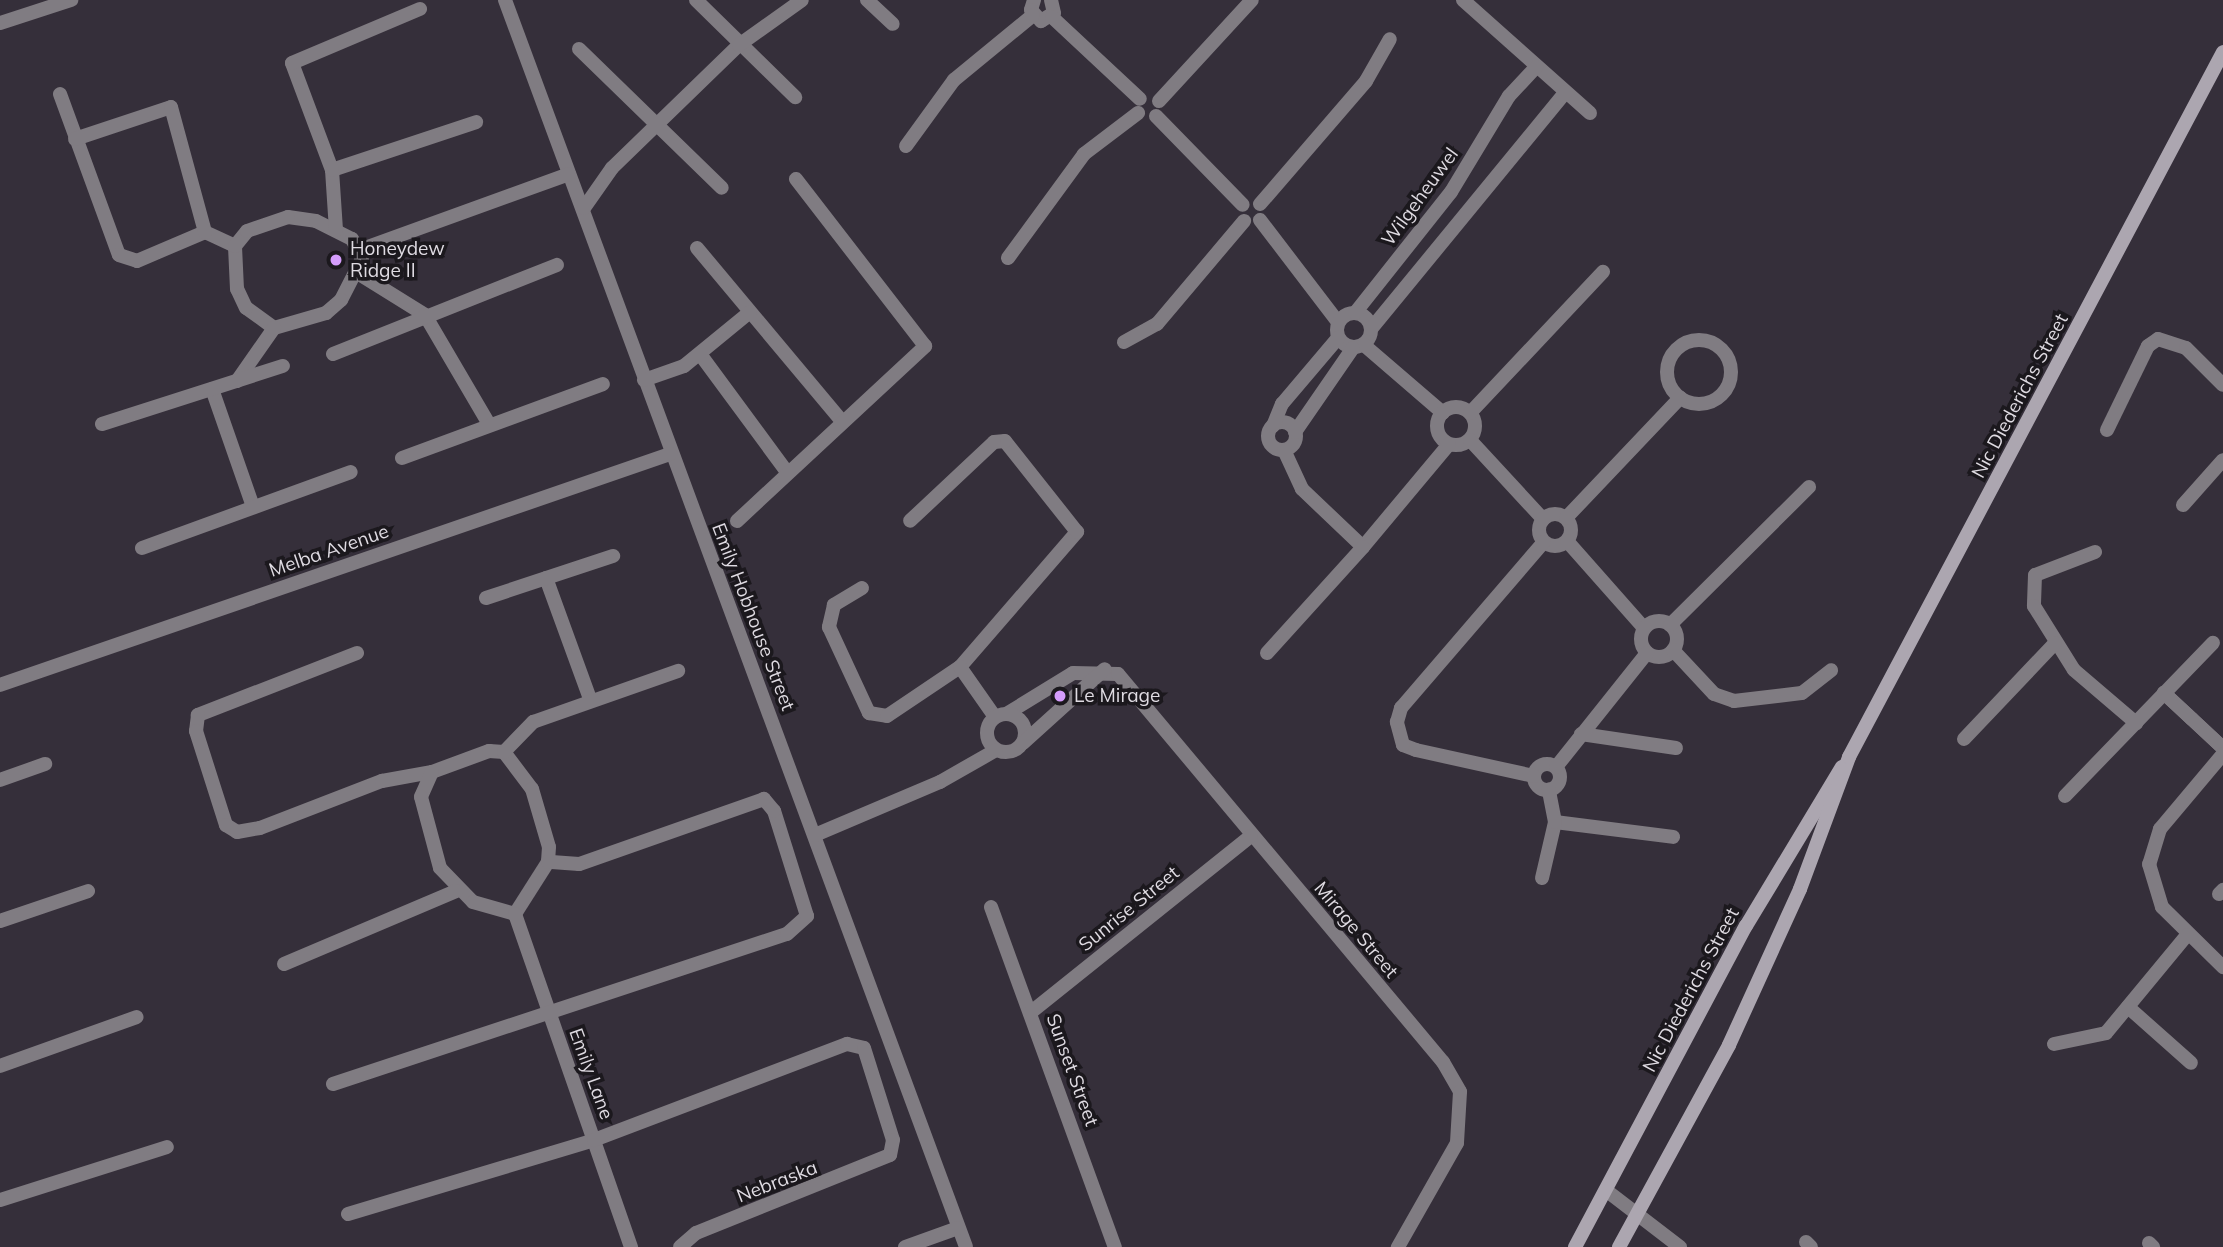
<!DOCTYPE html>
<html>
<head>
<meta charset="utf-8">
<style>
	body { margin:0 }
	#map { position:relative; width:2223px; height:1247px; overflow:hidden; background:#352f3a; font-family:Mulish,sans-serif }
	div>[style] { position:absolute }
	.street>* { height:14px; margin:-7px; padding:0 7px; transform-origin:7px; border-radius:7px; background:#807c82 }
	.street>.ring { margin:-7px; padding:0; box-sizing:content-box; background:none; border:14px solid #807c82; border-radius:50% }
	.secondary>* { height:14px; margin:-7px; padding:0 7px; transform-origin:7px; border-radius:7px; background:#aca6b0 }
	.dots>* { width:19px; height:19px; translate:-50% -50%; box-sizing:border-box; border:4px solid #1b181d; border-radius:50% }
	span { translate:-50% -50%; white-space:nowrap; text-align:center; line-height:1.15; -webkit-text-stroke:7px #1b181d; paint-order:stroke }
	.street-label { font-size:19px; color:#dfdbe2 }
	.poi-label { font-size:19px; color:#dfdbe2 }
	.left { translate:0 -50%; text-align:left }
</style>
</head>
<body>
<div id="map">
	<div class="street">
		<div style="left:505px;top:0;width:1329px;rotate:69.71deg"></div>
		<div style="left:696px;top:0;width:139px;rotate:44.4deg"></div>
		<div style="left:867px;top:0;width:35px;rotate:43deg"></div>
		<div style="left:1034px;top:0;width:10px;rotate:107deg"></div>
		<div style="left:1031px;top:10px;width:15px;rotate:48deg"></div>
		<div style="left:1041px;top:21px;width:15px;rotate:-32deg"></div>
		<div style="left:1054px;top:13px;width:13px;rotate:-103deg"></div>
		<div style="left:1463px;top:0;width:170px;rotate:41.7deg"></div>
		<div style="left:1052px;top:17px;width:120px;rotate:43deg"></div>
		<div style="left:0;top:23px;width:75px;rotate:-17.9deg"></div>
		<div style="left:579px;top:49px;width:199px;rotate:44.2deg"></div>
		<div style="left:60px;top:94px;width:171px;rotate:69.9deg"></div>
		<div style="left:119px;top:255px;width:19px;rotate:18deg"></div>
		<div style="left:137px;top:261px;width:74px;rotate:-23.1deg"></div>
		<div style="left:205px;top:232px;width:33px;rotate:25deg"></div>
		<div style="left:1159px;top:101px;width:137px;rotate:-47.4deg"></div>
		<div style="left:1156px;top:116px;width:124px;rotate:45.7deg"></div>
		<div style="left:75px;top:139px;width:101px;rotate:-18.4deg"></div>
		<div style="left:171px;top:107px;width:130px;rotate:74.8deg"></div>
		<div style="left:906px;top:146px;width:82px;rotate:-54deg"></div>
		<div style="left:954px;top:80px;width:102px;rotate:-39.4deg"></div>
		<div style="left:332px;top:170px;width:152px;rotate:-18.4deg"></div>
		<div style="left:1260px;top:204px;width:162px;rotate:-49.2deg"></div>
		<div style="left:1366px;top:81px;width:48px;rotate:-60.3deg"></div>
		<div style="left:584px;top:208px;width:49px;rotate:-55deg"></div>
		<div style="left:612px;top:168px;width:177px;rotate:-44.1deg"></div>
		<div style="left:739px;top:45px;width:77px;rotate:-35.5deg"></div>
		<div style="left:288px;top:217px;width:28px;rotate:8deg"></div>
		<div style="left:316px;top:221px;width:40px;rotate:26.6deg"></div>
		<div style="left:352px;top:239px;width:22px;rotate:63deg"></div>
		<div style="left:362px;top:259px;width:46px;rotate:117.1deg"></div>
		<div style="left:341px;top:300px;width:20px;rotate:139deg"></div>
		<div style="left:326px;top:313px;width:54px;rotate:163.9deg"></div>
		<div style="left:274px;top:328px;width:34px;rotate:-144deg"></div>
		<div style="left:246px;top:308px;width:21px;rotate:-115deg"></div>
		<div style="left:237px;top:289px;width:43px;rotate:-92.7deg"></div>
		<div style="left:235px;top:246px;width:19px;rotate:-51deg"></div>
		<div style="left:247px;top:231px;width:43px;rotate:-18.9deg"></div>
		<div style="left:1260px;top:220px;width:128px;rotate:52.6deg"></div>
		<div style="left:336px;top:230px;width:60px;rotate:-93.8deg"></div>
		<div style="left:332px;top:170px;width:114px;rotate:-110.5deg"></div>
		<div style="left:292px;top:63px;width:139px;rotate:-22.9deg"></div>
		<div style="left:697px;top:248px;width:223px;rotate:50.1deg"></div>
		<div style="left:362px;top:249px;width:220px;rotate:-19.9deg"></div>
		<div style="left:1008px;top:258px;width:129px;rotate:-53.8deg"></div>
		<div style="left:1084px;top:154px;width:68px;rotate:-37.2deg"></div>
		<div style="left:356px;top:272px;width:81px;rotate:31.9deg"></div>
		<div style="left:425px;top:315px;width:126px;rotate:59.6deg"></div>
		<div class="ring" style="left:1337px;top:313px;width:20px;height:20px"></div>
		<div style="left:1355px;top:313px;width:154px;rotate:-51.6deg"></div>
		<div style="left:1451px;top:192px;width:112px;rotate:-58.9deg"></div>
		<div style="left:1509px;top:96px;width:40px;rotate:-47deg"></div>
		<div style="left:1371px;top:329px;width:306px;rotate:-50.6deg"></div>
		<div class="ring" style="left:1667px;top:340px;width:50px;height:50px"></div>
		<div style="left:1124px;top:342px;width:38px;rotate:-29deg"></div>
		<div style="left:1157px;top:324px;width:135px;rotate:-49.8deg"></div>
		<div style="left:1364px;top:345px;width:104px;rotate:40.7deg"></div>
		<div style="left:333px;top:354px;width:241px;rotate:-21.7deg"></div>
		<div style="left:700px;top:354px;width:147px;rotate:53.6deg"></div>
		<div style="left:644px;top:380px;width:42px;rotate:-19.3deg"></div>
		<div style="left:684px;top:366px;width:85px;rotate:-39.3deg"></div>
		<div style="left:237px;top:381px;width:65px;rotate:-55.1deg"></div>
		<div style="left:212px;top:389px;width:125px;rotate:70.8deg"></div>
		<div class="ring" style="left:1437px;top:407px;width:24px;height:24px"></div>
		<div style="left:1470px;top:413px;width:194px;rotate:-46.7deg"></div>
		<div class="ring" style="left:1268px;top:422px;width:14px;height:14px"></div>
		<div style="left:102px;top:424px;width:190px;rotate:-17.8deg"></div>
		<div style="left:1273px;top:426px;width:24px;rotate:-68deg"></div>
		<div style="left:1282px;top:404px;width:87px;rotate:-49.7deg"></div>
		<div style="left:2107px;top:430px;width:93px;rotate:-64deg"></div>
		<div style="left:2148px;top:346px;width:12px;rotate:-35deg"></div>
		<div style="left:2158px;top:339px;width:29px;rotate:18deg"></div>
		<div style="left:2186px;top:348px;width:52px;rotate:45deg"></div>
		<div style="left:1295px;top:432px;width:102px;rotate:-55.4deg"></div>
		<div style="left:1470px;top:440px;width:108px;rotate:47.3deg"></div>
		<div style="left:1284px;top:450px;width:43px;rotate:65.2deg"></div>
		<div style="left:1302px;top:489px;width:84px;rotate:43.6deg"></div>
		<div style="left:1363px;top:547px;width:134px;rotate:-50.1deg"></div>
		<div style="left:402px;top:458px;width:214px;rotate:-20.2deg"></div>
		<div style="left:2183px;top:505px;width:60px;rotate:-48.4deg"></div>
		<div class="ring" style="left:1539px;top:514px;width:18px;height:18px"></div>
		<div style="left:1566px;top:518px;width:166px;rotate:-46.5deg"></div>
		<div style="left:737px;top:521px;width:257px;rotate:-42.9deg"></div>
		<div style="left:925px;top:346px;width:211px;rotate:-127.7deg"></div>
		<div style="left:1567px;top:541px;width:116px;rotate:48.5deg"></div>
		<div style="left:142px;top:548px;width:222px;rotate:-20deg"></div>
		<div style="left:2095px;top:552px;width:64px;rotate:159deg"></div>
		<div style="left:2035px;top:575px;width:31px;rotate:92deg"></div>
		<div style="left:2034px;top:606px;width:75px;rotate:58deg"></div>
		<div style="left:2074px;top:670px;width:82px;rotate:40.5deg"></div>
		<div style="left:546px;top:578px;width:129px;rotate:70deg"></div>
		<div style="left:862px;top:588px;width:33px;rotate:149deg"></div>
		<div style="left:834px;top:605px;width:23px;rotate:103deg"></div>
		<div style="left:829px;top:627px;width:95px;rotate:65.1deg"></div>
		<div style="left:869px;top:713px;width:18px;rotate:9deg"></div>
		<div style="left:887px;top:716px;width:88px;rotate:-33.9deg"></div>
		<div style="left:960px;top:667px;width:179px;rotate:-49.1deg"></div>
		<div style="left:1077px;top:532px;width:116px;rotate:-128.4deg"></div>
		<div style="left:1005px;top:441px;width:11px;rotate:175deg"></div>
		<div style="left:994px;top:442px;width:115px;rotate:136.8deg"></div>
		<div style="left:486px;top:598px;width:134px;rotate:-18.3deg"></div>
		<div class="ring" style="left:1641px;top:621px;width:22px;height:22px"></div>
		<div style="left:1670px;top:625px;width:196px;rotate:-44.8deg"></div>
		<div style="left:1673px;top:650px;width:60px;rotate:47deg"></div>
		<div style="left:1714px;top:694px;width:21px;rotate:19deg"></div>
		<div style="left:1734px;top:701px;width:68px;rotate:-6.7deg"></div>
		<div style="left:1802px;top:693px;width:37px;rotate:-38deg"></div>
		<div style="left:357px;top:653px;width:171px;rotate:158.7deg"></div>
		<div style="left:198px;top:715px;width:16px;rotate:97deg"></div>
		<div style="left:196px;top:731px;width:99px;rotate:72.3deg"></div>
		<div style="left:226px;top:825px;width:13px;rotate:32deg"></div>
		<div style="left:237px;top:832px;width:23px;rotate:-10deg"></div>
		<div style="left:260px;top:828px;width:131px;rotate:-21.1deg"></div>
		<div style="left:382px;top:781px;width:51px;rotate:-10.2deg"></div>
		<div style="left:432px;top:772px;width:61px;rotate:-20.2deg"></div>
		<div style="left:489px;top:751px;width:15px;rotate:4deg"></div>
		<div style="left:504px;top:752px;width:46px;rotate:52.9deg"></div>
		<div style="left:532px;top:789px;width:60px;rotate:73.7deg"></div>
		<div style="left:549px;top:847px;width:15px;rotate:94deg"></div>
		<div style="left:548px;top:862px;width:62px;rotate:122.4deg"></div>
		<div style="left:1267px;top:653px;width:143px;rotate:-47.8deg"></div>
		<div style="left:960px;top:667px;width:61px;rotate:55deg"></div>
		<div style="left:0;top:685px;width:709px;rotate:-19.02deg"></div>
		<div style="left:2164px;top:693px;width:38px;rotate:43deg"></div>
		<div style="left:2192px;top:719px;width:42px;rotate:43.1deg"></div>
		<div style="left:2223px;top:748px;width:81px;rotate:-137deg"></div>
		<div style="left:1008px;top:713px;width:76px;rotate:-31.6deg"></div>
		<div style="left:1073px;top:673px;width:45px;rotate:1.3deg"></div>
		<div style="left:1118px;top:674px;width:506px;rotate:50.05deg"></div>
		<div style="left:1443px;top:1062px;width:34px;rotate:60deg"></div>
		<div style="left:1460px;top:1092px;width:51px;rotate:93.4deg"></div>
		<div style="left:1457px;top:1143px;width:120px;rotate:119.6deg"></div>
		<div class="ring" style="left:987px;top:714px;width:24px;height:24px"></div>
		<div style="left:1581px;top:734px;width:96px;rotate:8.4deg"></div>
		<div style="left:1964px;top:739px;width:132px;rotate:-46.5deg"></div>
		<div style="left:1023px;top:743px;width:110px;rotate:-42.1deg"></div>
		<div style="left:504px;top:752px;width:42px;rotate:-46deg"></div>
		<div style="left:533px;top:722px;width:154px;rotate:-19.4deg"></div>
		<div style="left:2223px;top:754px;width:98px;rotate:130deg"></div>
		<div style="left:2160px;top:829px;width:37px;rotate:107deg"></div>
		<div style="left:2149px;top:864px;width:45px;rotate:73.2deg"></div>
		<div style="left:2162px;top:907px;width:86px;rotate:44.5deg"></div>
		<div class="ring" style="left:1534px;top:764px;width:12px;height:12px"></div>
		<div style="left:1556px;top:767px;width:146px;rotate:-51.4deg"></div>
		<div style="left:432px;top:772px;width:27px;rotate:114deg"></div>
		<div style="left:421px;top:797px;width:73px;rotate:75deg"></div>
		<div style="left:440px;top:868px;width:47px;rotate:45.9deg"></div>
		<div style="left:473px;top:902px;width:44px;rotate:15.9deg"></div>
		<div style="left:1534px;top:776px;width:121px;rotate:-167.6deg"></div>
		<div style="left:1416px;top:750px;width:14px;rotate:-159deg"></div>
		<div style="left:1403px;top:745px;width:24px;rotate:-105deg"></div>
		<div style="left:1397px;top:722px;width:15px;rotate:-74deg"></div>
		<div style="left:1401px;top:708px;width:219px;rotate:-49.3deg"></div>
		<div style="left:0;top:780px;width:48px;rotate:-19.6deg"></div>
		<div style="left:2065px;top:796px;width:213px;rotate:-46deg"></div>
		<div style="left:1555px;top:822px;width:119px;rotate:7.2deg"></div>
		<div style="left:815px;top:835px;width:136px;rotate:-23deg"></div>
		<div style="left:940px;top:782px;width:64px;rotate:-29.7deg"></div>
		<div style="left:1542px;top:878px;width:57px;rotate:-76.9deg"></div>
		<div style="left:1555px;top:822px;width:33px;rotate:-101deg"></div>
		<div style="left:2219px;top:894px;width:6px;rotate:-45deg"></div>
		<div style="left:991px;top:907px;width:362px;rotate:70deg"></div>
		<div style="left:515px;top:914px;width:353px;rotate:70.8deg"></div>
		<div style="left:0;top:921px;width:93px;rotate:-18.8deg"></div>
		<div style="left:284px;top:964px;width:187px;rotate:-23deg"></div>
		<div style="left:2128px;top:1007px;width:84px;rotate:41.6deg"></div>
		<div style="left:1030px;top:1013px;width:283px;rotate:-38.7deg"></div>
		<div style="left:2054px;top:1044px;width:53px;rotate:-11.9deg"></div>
		<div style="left:2106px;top:1033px;width:127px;rotate:-50.4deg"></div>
		<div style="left:0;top:1066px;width:145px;rotate:-19.7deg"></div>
		<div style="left:333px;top:1084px;width:478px;rotate:-18.3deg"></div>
		<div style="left:787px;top:934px;width:27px;rotate:-42deg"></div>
		<div style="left:807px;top:916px;width:110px;rotate:-107.4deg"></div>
		<div style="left:774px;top:811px;width:16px;rotate:-130deg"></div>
		<div style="left:764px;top:799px;width:196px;rotate:160.6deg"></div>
		<div style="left:579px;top:864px;width:31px;rotate:-176deg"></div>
		<div style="left:1607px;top:1191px;width:92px;rotate:37.5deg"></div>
		<div style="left:0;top:1200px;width:175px;rotate:-17.6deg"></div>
		<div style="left:348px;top:1214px;width:257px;rotate:-16.7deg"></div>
		<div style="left:594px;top:1140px;width:271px;rotate:-20.8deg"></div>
		<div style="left:847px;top:1044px;width:17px;rotate:13deg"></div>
		<div style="left:864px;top:1048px;width:96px;rotate:72.5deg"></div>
		<div style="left:893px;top:1140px;width:15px;rotate:101deg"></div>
		<div style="left:890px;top:1155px;width:209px;rotate:158.1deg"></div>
		<div style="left:696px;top:1233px;width:21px;rotate:139deg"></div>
		<div style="left:1806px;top:1242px;width:7px;rotate:45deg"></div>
		<div style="left:2149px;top:1243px;width:6px;rotate:45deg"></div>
		<div style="left:905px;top:1247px;width:56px;rotate:-19.7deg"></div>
	</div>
	<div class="secondary">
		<div style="left:1575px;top:1247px;width:364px;rotate:-62deg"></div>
		<div style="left:1746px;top:926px;width:186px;rotate:-58.9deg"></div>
		<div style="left:1619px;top:1247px;width:230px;rotate:-61.4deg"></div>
		<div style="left:1729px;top:1045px;width:171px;rotate:-65.5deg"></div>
		<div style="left:1800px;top:889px;width:141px;rotate:-69.6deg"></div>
		<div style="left:1849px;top:757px;width:798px;rotate:-62.05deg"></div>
	</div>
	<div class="dots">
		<div style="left:336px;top:260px;background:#d49cfb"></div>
		<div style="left:1060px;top:696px;background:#d49cfb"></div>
	</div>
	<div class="street-label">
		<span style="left:1420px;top:197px;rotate:-54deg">Wilgeheuwel</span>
		<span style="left:2020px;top:396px;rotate:-62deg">Nic Diederichs Street</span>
		<span style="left:329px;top:551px;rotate:-19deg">Melba Avenue</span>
		<span style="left:753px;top:617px;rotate:69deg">Emily Hobhouse Street</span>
		<span style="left:1129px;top:909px;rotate:-39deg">Sunrise Street</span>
		<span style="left:1356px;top:930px;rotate:50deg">Mirage Street</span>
		<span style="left:1691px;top:990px;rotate:-62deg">Nic Diederichs Street</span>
		<span style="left:1072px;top:1070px;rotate:70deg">Sunset Street</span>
		<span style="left:591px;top:1074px;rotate:70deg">Emily Lane</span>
		<span style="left:777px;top:1182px;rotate:-21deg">Nebraska</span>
	</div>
	<div class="poi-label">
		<span class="left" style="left:350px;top:260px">Honeydew<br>Ridge II</span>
		<span class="left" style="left:1074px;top:696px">Le Mirage</span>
	</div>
</div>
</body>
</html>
